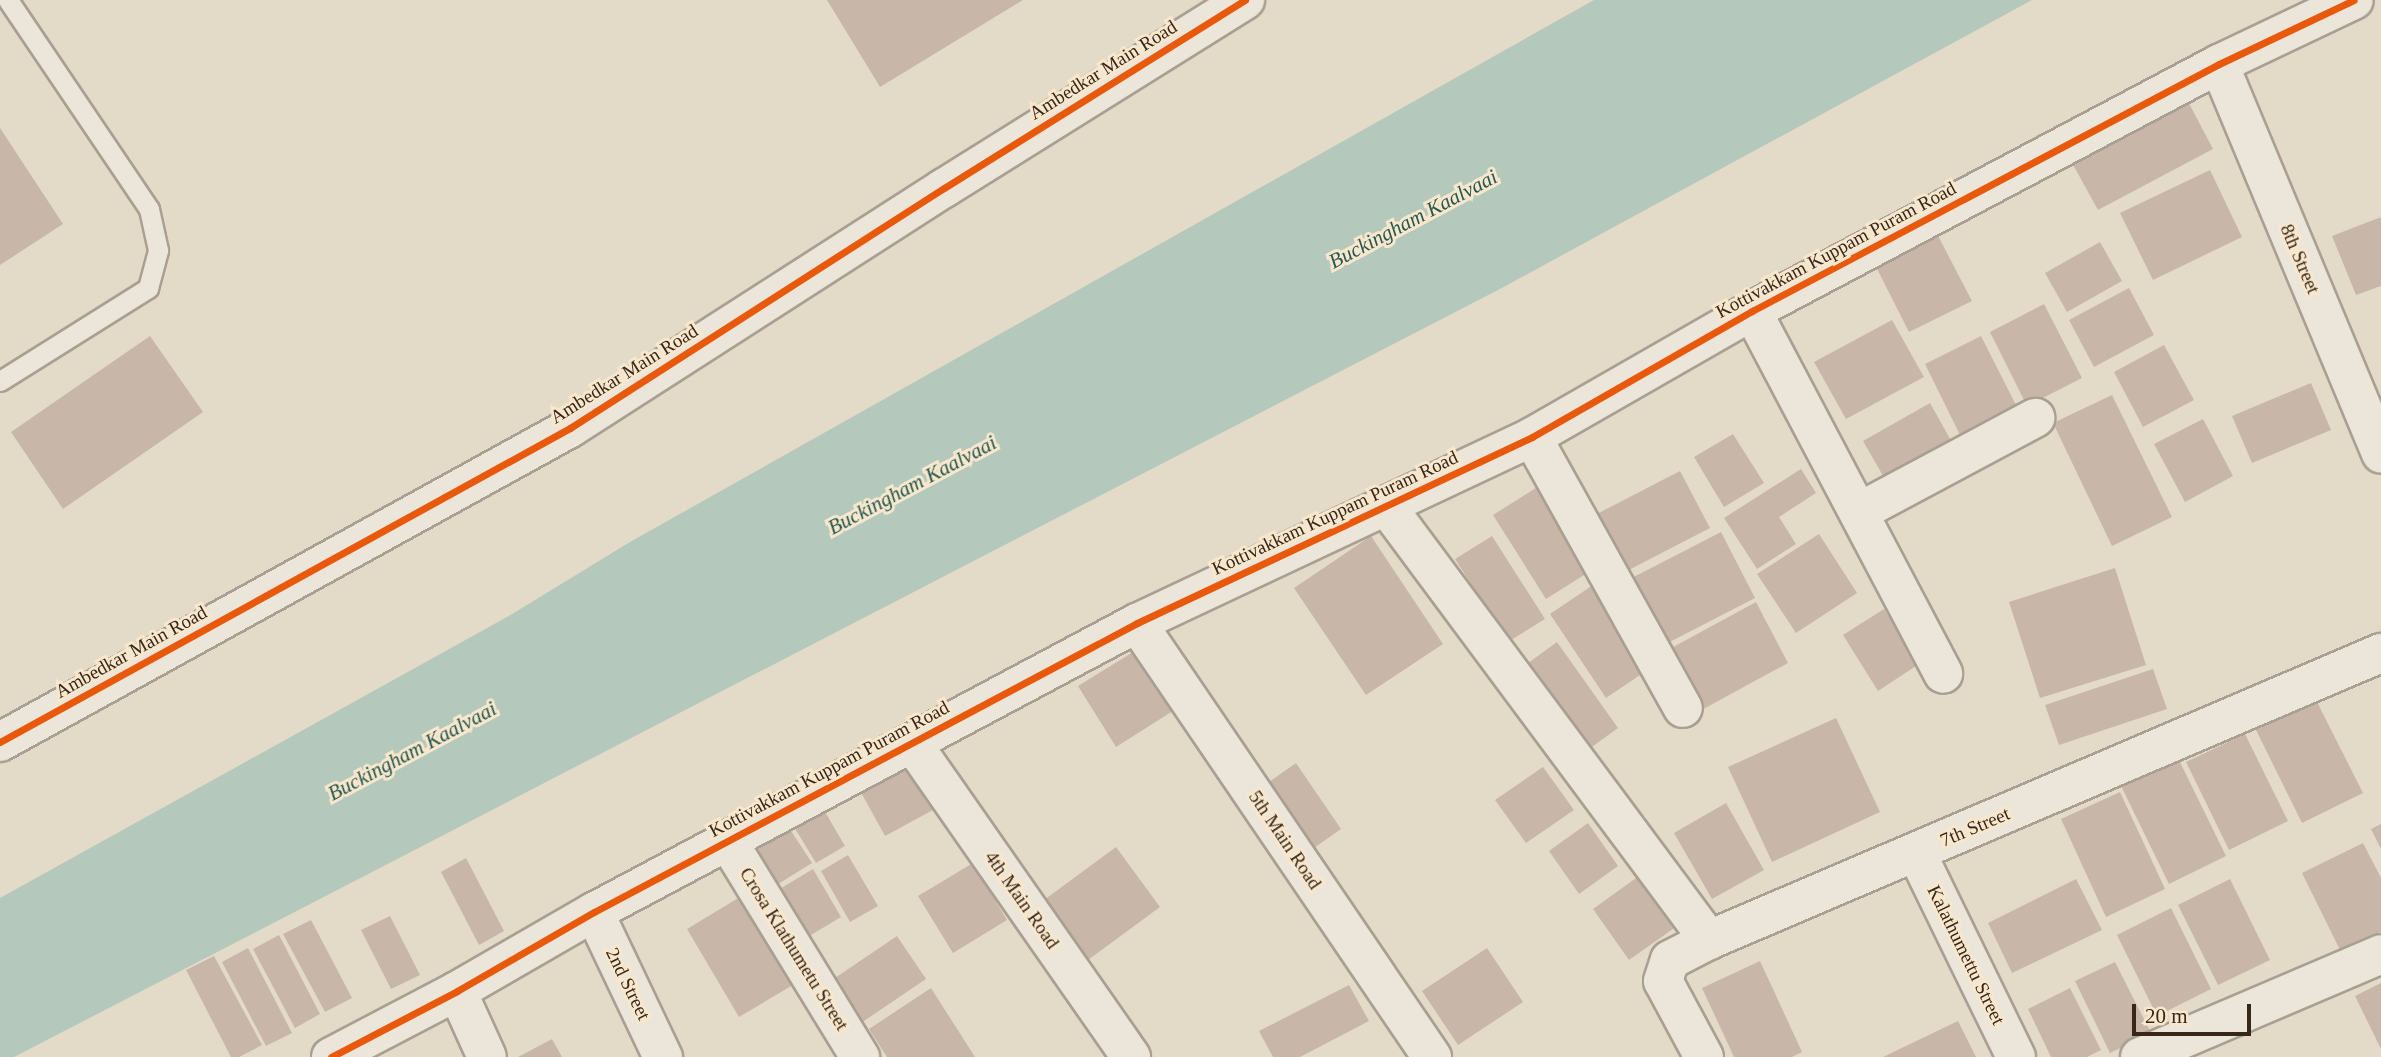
<!DOCTYPE html>
<html>
<head>
<meta charset="utf-8">
<style>
	body { margin:0 }
	#map { position:relative; width:2381px; height:1057px; overflow:hidden; background:#e4dac8; font-family:"Times New Roman",serif }
	div>[style] { position:absolute }
	.water>* { inset:0; background:#b4c8bb }
	.building>* { inset:0; background:#c8b7a9 }
	.roads { filter:drop-shadow(2px 0 #a99f92) drop-shadow(-2px 0 #a99f92) drop-shadow(0 2px #a99f92) drop-shadow(0 -2px #a99f92) }
	.lane>* { height:19px; margin:-9.5px; padding:0 9.5px; transform-origin:9.5px; border-radius:9.5px; background:#ece5da }
	.street>* { height:38px; margin:-19px; padding:0 19px; transform-origin:19px; border-radius:19px; background:#ece5da }
	.cycleway>* { height:7px; margin:-3.5px; padding:0 3.5px; transform-origin:3.5px; border-radius:3.5px; background:#e8590c }
	span { translate:-50% -50%; white-space:nowrap; text-align:center; line-height:1.15; -webkit-text-stroke:6px #f7e7cc; paint-order:stroke }
	.street-label { font-size:19px; color:#37261a }
	.water-label { font-size:21px; color:#285851; font-style:italic }
	.scale { position:absolute; left:2132px; top:1004px; width:119px; height:32px; box-sizing:border-box; border:4px solid #37261a; border-top:0; padding-left:9px; font-size:21px; line-height:24px; white-space:nowrap; color:#37261a; -webkit-text-stroke:5px #f7e7cc; paint-order:stroke }
</style>
</head>
<body>
<div id="map">
	<div class="water">
		<div style="clip-path:polygon(1594px 0,2032px 0,1498px 290px,14px 1057px,0 1057px,0 898px,507px 617px,630px 542px)"></div>
	</div>
	<div class="building">
		<div style="clip-path:polygon(827px 0,1023px 0,880px 87px)"></div>
		<div style="clip-path:polygon(2182px 90px,2213px 149px,2098px 210px,2066px 152px)"></div>
		<div style="clip-path:polygon(0 128px,63px 224px,0 265px)"></div>
		<div style="clip-path:polygon(2210px 170px,2242px 237px,2153px 280px,2120px 213px)"></div>
		<div style="clip-path:polygon(2381px 217px,2381px 286px,2356px 295px,2332px 236px)"></div>
		<div style="clip-path:polygon(1935px 230px,1972px 301px,1909px 332px,1873px 261px)"></div>
		<div style="clip-path:polygon(2100px 242px,2122px 281px,2067px 312px,2045px 273px)"></div>
		<div style="clip-path:polygon(2129px 288px,2154px 335px,2094px 367px,2069px 320px)"></div>
		<div style="clip-path:polygon(2044px 304px,2082px 378px,2027px 406px,1990px 332px)"></div>
		<div style="clip-path:polygon(1892px 320px,1924px 377px,1846px 419px,1814px 362px)"></div>
		<div style="clip-path:polygon(150px 336px,203px 412px,63px 509px,11px 432px)"></div>
		<div style="clip-path:polygon(1981px 336px,2019px 411px,1962px 439px,1925px 364px)"></div>
		<div style="clip-path:polygon(2164px 345px,2194px 400px,2143px 427px,2114px 372px)"></div>
		<div style="clip-path:polygon(2311px 383px,2331px 430px,2252px 463px,2232px 416px)"></div>
		<div style="clip-path:polygon(2112px 395px,2172px 517px,2112px 546px,2053px 423px)"></div>
		<div style="clip-path:polygon(1930px 403px,1953px 444px,1886px 481px,1863px 441px)"></div>
		<div style="clip-path:polygon(2203px 419px,2233px 476px,2185px 502px,2154px 444px)"></div>
		<div style="clip-path:polygon(1733px 434px,1764px 483px,1724px 507px,1694px 457px)"></div>
		<div style="clip-path:polygon(1801px 469px,1816px 493px,1779px 517px,1796px 544px,1757px 569px,1724px 518px)"></div>
		<div style="clip-path:polygon(1680px 471px,1710px 528px,1621px 574px,1591px 517px)"></div>
		<div style="clip-path:polygon(1539px 486px,1592px 570px,1546px 599px,1493px 515px)"></div>
		<div style="clip-path:polygon(1721px 532px,1755px 598px,1658px 648px,1624px 582px)"></div>
		<div style="clip-path:polygon(1819px 534px,1857px 593px,1796px 633px,1757px 574px)"></div>
		<div style="clip-path:polygon(1371px 536px,1443px 644px,1366px 695px,1294px 588px)"></div>
		<div style="clip-path:polygon(1492px 536px,1545px 619px,1508px 642px,1455px 559px)"></div>
		<div style="clip-path:polygon(2115px 568px,2146px 665px,2040px 698px,2009px 602px)"></div>
		<div style="clip-path:polygon(1593px 585px,1649px 669px,1606px 698px,1550px 614px)"></div>
		<div style="clip-path:polygon(1756px 602px,1788px 663px,1696px 713px,1664px 652px)"></div>
		<div style="clip-path:polygon(1884px 609px,1919px 664px,1878px 691px,1843px 635px)"></div>
		<div style="clip-path:polygon(1557px 642px,1618px 728px,1578px 757px,1517px 671px)"></div>
		<div style="clip-path:polygon(1138px 649px,1176px 709px,1116px 747px,1078px 686px)"></div>
		<div style="clip-path:polygon(2153px 669px,2167px 709px,2059px 745px,2045px 705px)"></div>
		<div style="clip-path:polygon(2316px 700px,2363px 793px,2302px 823px,2256px 730px)"></div>
		<div style="clip-path:polygon(1836px 718px,1880px 812px,1772px 862px,1728px 767px)"></div>
		<div style="clip-path:polygon(2245px 734px,2288px 821px,2229px 850px,2186px 762px)"></div>
		<div style="clip-path:polygon(2178px 758px,2226px 856px,2169px 884px,2121px 786px)"></div>
		<div style="clip-path:polygon(906px 761px,933px 810px,885px 836px,858px 787px)"></div>
		<div style="clip-path:polygon(1296px 763px,1341px 829px,1307px 853px,1262px 787px)"></div>
		<div style="clip-path:polygon(1543px 767px,1574px 810px,1526px 843px,1495px 800px)"></div>
		<div style="clip-path:polygon(2120px 792px,2165px 889px,2106px 917px,2061px 819px)"></div>
		<div style="clip-path:polygon(818px 800px,845px 846px,816px 863px,788px 817px)"></div>
		<div style="clip-path:polygon(1726px 803px,1764px 870px,1712px 899px,1674px 833px)"></div>
		<div style="clip-path:polygon(782px 817px,812px 863px,775px 886px,746px 839px)"></div>
		<div style="clip-path:polygon(1588px 823px,1618px 866px,1579px 894px,1549px 851px)"></div>
		<div style="clip-path:polygon(2381px 824px,2381px 849px,2371px 829px)"></div>
		<div style="clip-path:polygon(2363px 843px,2381px 878px,2381px 932px,2341px 952px,2302px 873px)"></div>
		<div style="clip-path:polygon(1116px 847px,1160px 907px,1088px 960px,1044px 900px)"></div>
		<div style="clip-path:polygon(848px 855px,878px 906px,850px 922px,821px 871px)"></div>
		<div style="clip-path:polygon(466px 858px,504px 931px,479px 945px,441px 872px)"></div>
		<div style="clip-path:polygon(973px 863px,1007px 920px,953px 953px,918px 896px)"></div>
		<div style="clip-path:polygon(813px 869px,841px 917px,806px 938px,778px 890px)"></div>
		<div style="clip-path:polygon(1643px 873px,1680px 924px,1629px 960px,1593px 909px)"></div>
		<div style="clip-path:polygon(2076px 879px,2102px 930px,2012px 973px,1988px 923px)"></div>
		<div style="clip-path:polygon(2230px 879px,2270px 960px,2218px 985px,2178px 905px)"></div>
		<div style="clip-path:polygon(745px 894px,798px 982px,739px 1017px,687px 929px)"></div>
		<div style="clip-path:polygon(2171px 908px,2211px 989px,2157px 1016px,2117px 935px)"></div>
		<div style="clip-path:polygon(390px 916px,420px 975px,391px 989px,361px 930px)"></div>
		<div style="clip-path:polygon(311px 920px,352px 998px,325px 1012px,283px 934px)"></div>
		<div style="clip-path:polygon(279px 935px,320px 1014px,295px 1028px,253px 949px)"></div>
		<div style="clip-path:polygon(897px 936px,926px 979px,861px 1023px,832px 980px)"></div>
		<div style="clip-path:polygon(248px 948px,292px 1033px,266px 1046px,222px 962px)"></div>
		<div style="clip-path:polygon(1487px 948px,1523px 1002px,1458px 1045px,1422px 991px)"></div>
		<div style="clip-path:polygon(214px 956px,262px 1045px,239px 1057px,231px 1057px,186px 970px)"></div>
		<div style="clip-path:polygon(1760px 961px,1802px 1052px,1792px 1057px,1734px 1057px,1702px 988px)"></div>
		<div style="clip-path:polygon(2115px 962px,2151px 1033px,2110px 1053px,2075px 981px)"></div>
		<div style="clip-path:polygon(2381px 983px,2381px 1049px,2355px 996px)"></div>
		<div style="clip-path:polygon(1349px 985px,1369px 1021px,1300px 1057px,1273px 1057px,1259px 1031px)"></div>
		<div style="clip-path:polygon(931px 988px,975px 1057px,887px 1057px,869px 1029px)"></div>
		<div style="clip-path:polygon(2070px 988px,2101px 1050px,2087px 1057px,2051px 1057px,2028px 1009px)"></div>
		<div style="clip-path:polygon(1958px 1021px,1976px 1057px,1883px 1057px)"></div>
		<div style="clip-path:polygon(552px 1039px,562px 1057px,518px 1057px)"></div>
	</div>
	<div class="roads">
		<div class="lane">
			<div style="left:0;top:381px;width:175px;rotate:-32.1deg"></div>
			<div style="left:148px;top:288px;width:39px;rotate:-75deg"></div>
			<div style="left:158px;top:250px;width:42px;rotate:-102.4deg"></div>
			<div style="left:149px;top:209px;width:252px;rotate:-124deg"></div>
		</div>
		<div class="street">
			<div style="left:2219px;top:64px;width:422px;rotate:67.4deg"></div>
			<div style="left:1752px;top:311px;width:410px;rotate:62.2deg"></div>
			<div style="left:1532px;top:437px;width:310px;rotate:60.9deg"></div>
			<div style="left:1387px;top:507px;width:540px;rotate:53.36deg"></div>
			<div style="left:1859px;top:512px;width:200px;rotate:-28.1deg"></div>
			<div style="left:1137px;top:623px;width:525px;rotate:55.8deg"></div>
			<div style="left:0;top:742px;width:651px;rotate:-28.85deg"></div>
			<div style="left:570px;top:428px;width:444px;rotate:-32.7deg"></div>
			<div style="left:944px;top:188px;width:355px;rotate:-32deg"></div>
			<div style="left:912px;top:743px;width:383px;rotate:55.1deg"></div>
			<div style="left:727px;top:840px;width:255px;rotate:58.5deg"></div>
			<div style="left:1916px;top:852px;width:228px;rotate:64deg"></div>
			<div style="left:594px;top:912px;width:161px;rotate:64.6deg"></div>
			<div style="left:457px;top:991px;width:72px;rotate:65.6deg"></div>
			<div style="left:331px;top:1057px;width:142px;rotate:-27.6deg"></div>
			<div style="left:457px;top:991px;width:158px;rotate:-30deg"></div>
			<div style="left:594px;top:912px;width:615px;rotate:-28.02deg"></div>
			<div style="left:1137px;top:623px;width:437px;rotate:-25.2deg"></div>
			<div style="left:1532px;top:437px;width:254px;rotate:-29.8deg"></div>
			<div style="left:1752px;top:311px;width:528px;rotate:-27.87deg"></div>
			<div style="left:2219px;top:64px;width:149px;rotate:-25.4deg"></div>
			<div style="left:1704px;top:1057px;width:86px;rotate:-118.3deg"></div>
			<div style="left:1663px;top:981px;width:22px;rotate:-72deg"></div>
			<div style="left:1670px;top:960px;width:44px;rotate:-27.1deg"></div>
			<div style="left:1709px;top:940px;width:731px;rotate:-23.13deg"></div>
			<div style="left:2140px;top:1057px;width:262px;rotate:-23.1deg"></div>
		</div>
	</div>
	<div class="cycleway">
		<div style="left:0;top:742px;width:651px;rotate:-28.85deg"></div>
		<div style="left:570px;top:428px;width:444px;rotate:-32.7deg"></div>
		<div style="left:944px;top:188px;width:355px;rotate:-32deg"></div>
		<div style="left:331px;top:1057px;width:142px;rotate:-27.6deg"></div>
		<div style="left:457px;top:991px;width:158px;rotate:-30deg"></div>
		<div style="left:594px;top:912px;width:615px;rotate:-28.02deg"></div>
		<div style="left:1137px;top:623px;width:437px;rotate:-25.2deg"></div>
		<div style="left:1532px;top:437px;width:254px;rotate:-29.8deg"></div>
		<div style="left:1752px;top:311px;width:528px;rotate:-27.87deg"></div>
		<div style="left:2219px;top:64px;width:149px;rotate:-25.4deg"></div>
	</div>
	<div class="street-label">
		<span style="left:1103px;top:70px;rotate:-32deg">Ambedkar Main Road</span>
		<span style="left:1836px;top:250px;rotate:-28deg">Kottivakkam Kuppam Puram Road</span>
		<span style="left:2300px;top:259px;rotate:67deg">8th Street</span>
		<span style="left:624px;top:374px;rotate:-32deg">Ambedkar Main Road</span>
		<span style="left:1335px;top:513px;rotate:-25deg">Kottivakkam Kuppam Puram Road</span>
		<span style="left:131px;top:652px;rotate:-29deg">Ambedkar Main Road</span>
		<span style="left:829px;top:769px;rotate:-28deg">Kottivakkam Kuppam Puram Road</span>
		<span style="left:1975px;top:827px;rotate:-23deg">7th Street</span>
		<span style="left:1285px;top:840px;rotate:56deg">5th Main Road</span>
		<span style="left:1022px;top:900px;rotate:55deg">4th Main Road</span>
		<span style="left:794px;top:949px;rotate:58deg">Crosa Klathumetu Street</span>
		<span style="left:1966px;top:955px;rotate:64deg">Kalathumettu Street</span>
		<span style="left:628px;top:984px;rotate:64deg">2nd Street</span>
	</div>
	<div class="water-label">
		<span style="left:1413px;top:219px;rotate:-28deg">Buckingham Kaalvaai</span>
		<span style="left:912px;top:485px;rotate:-28deg">Buckingham Kaalvaai</span>
		<span style="left:412px;top:751px;rotate:-28deg">Buckingham Kaalvaai</span>
	</div>
	<div class="scale">20 m</div>
</div>
</body>
</html>
